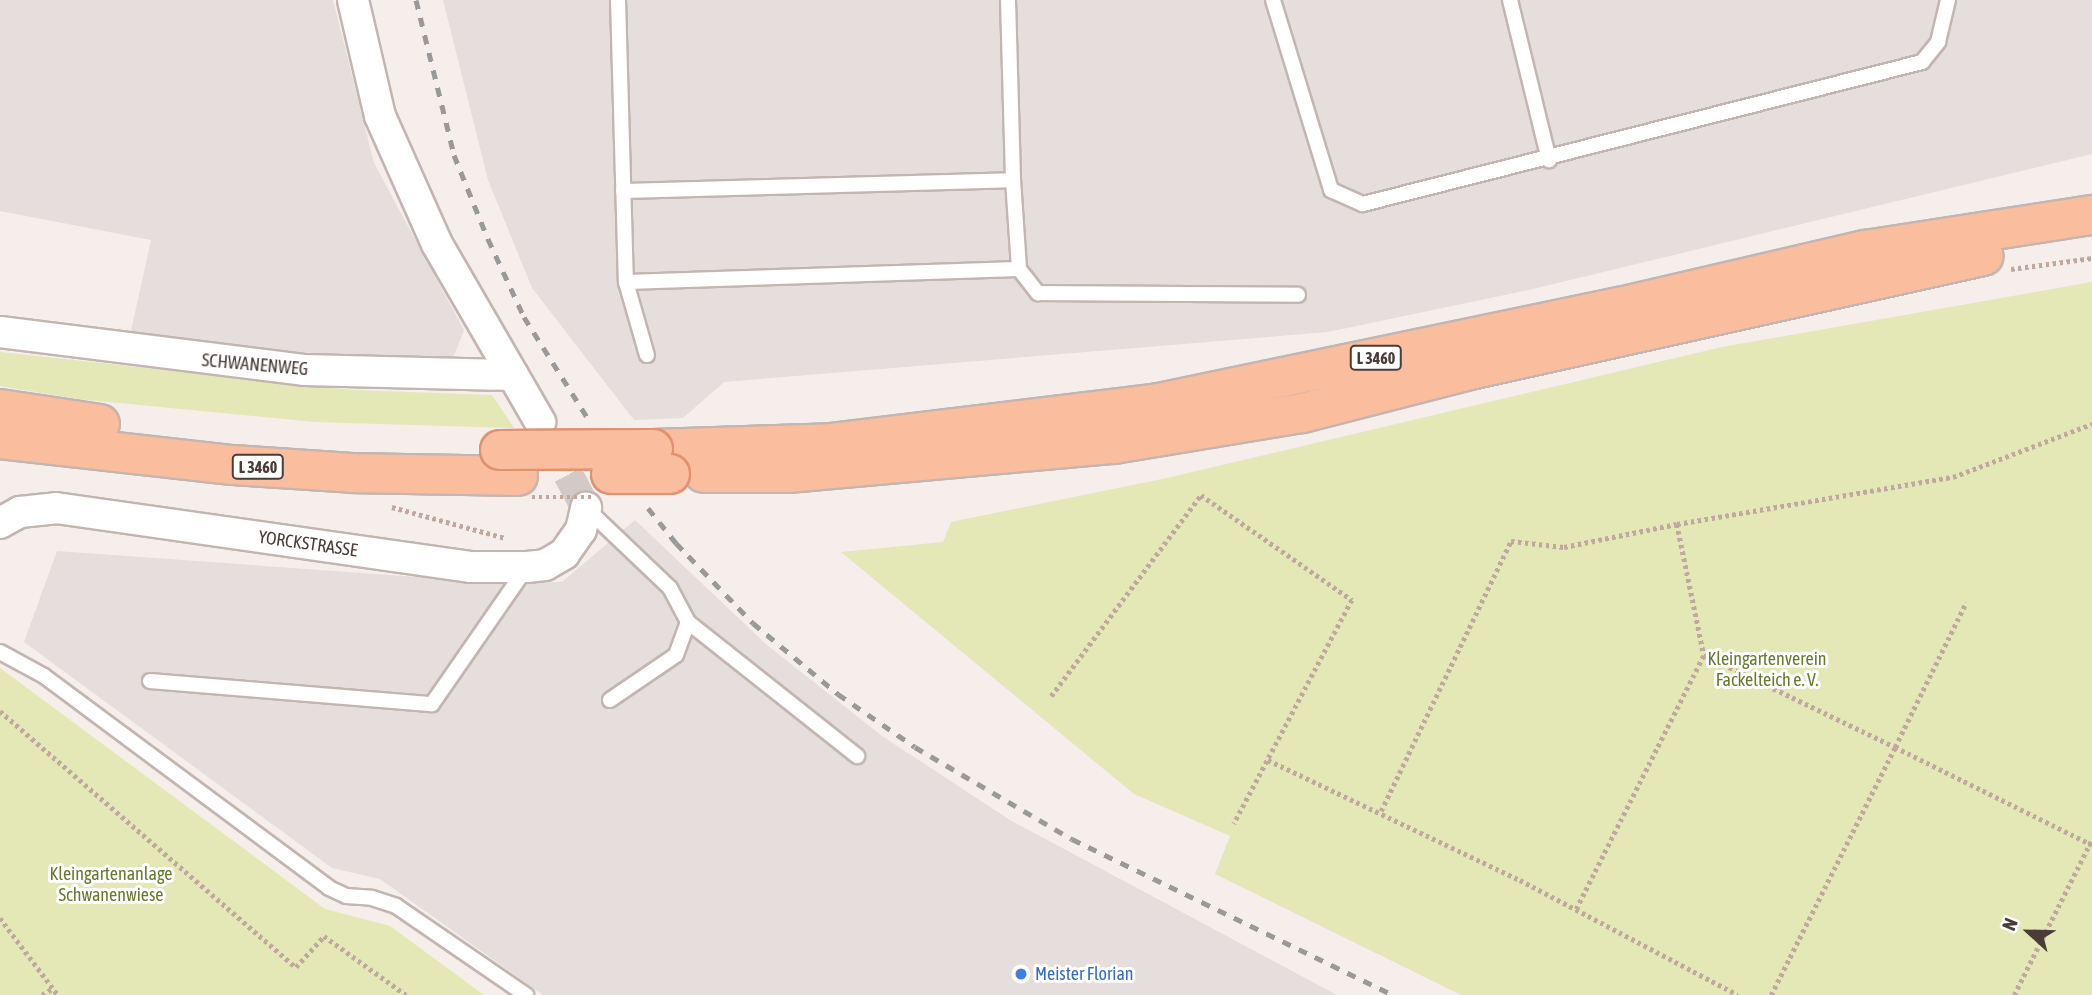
<!DOCTYPE html>
<html>
<head>
<meta charset="utf-8">
<style>
	body { margin:0 }
	#map { position:relative; width:2092px; height:995px; overflow:hidden; background:#f5eeeb; font-family:"Asap Condensed",sans-serif }
	div>[style] { position:absolute }
	.industrial>* { inset:0; background:#e5dedc }
	.green>* { inset:0; background:#e4e7b6 }
	.minor-tunnel>* { height:30px; margin-top:-15px; transform-origin:0; background:repeating-linear-gradient(90deg,#d3cac7 0 30px,transparent 0 45px) }
	.path>* { height:4.5px; margin-top:-2.25px; transform-origin:0; background:repeating-linear-gradient(90deg,#c1a89f 0 3.5px,transparent 0 7px) }
	.roads { filter:drop-shadow(2px 0 #c3b5b1) drop-shadow(-2px 0 #c3b5b1) drop-shadow(0 2px #c3b5b1) drop-shadow(0 -2px #c3b5b1) }
	.service>* { height:14px; margin:-7px; padding:0 7px; transform-origin:7px; border-radius:7px; background:#fff }
	.minor>* { height:30px; margin:-15px; padding:0 15px; transform-origin:15px; border-radius:15px; background:#fff }
	.primary>* { height:38px; margin:-19px; padding:0 19px; transform-origin:19px; border-radius:19px; background:#fabd9e }
	.rail>* { height:5px; margin-top:-2.5px; transform-origin:0; background:repeating-linear-gradient(90deg,#999 0 9px,transparent 0 18px) }
	.path-bridge>* { height:4.5px; margin-top:-2.25px; transform-origin:0; background:repeating-linear-gradient(90deg,#c1a89f 0 3.5px,transparent 0 7px) }
	.bridges { filter:drop-shadow(2px 0 #e0916e) drop-shadow(-2px 0 #e0916e) drop-shadow(0 2px #e0916e) drop-shadow(0 -2px #e0916e) }
	.primary-bridge>* { height:38px; margin:-19px; padding:0 19px; transform-origin:19px; border-radius:19px; background:#fabd9e }
	.dots>* { width:19px; height:19px; translate:-50% -50%; box-sizing:border-box; border:4px solid #fff; border-radius:50% }
	span { translate:-50% -50%; white-space:nowrap; text-align:center; line-height:1.15; -webkit-text-stroke:6px #fff; paint-order:stroke }
	.shield-label span { padding:2px 5px; background:#fff; border:2px solid; border-radius:5px; -webkit-text-stroke-width:0 }
	.shield-label { font-size:16px; color:#493c39; font-weight:700 }
	.street-label { font-size:18px; color:#493c39 }
	.park-label { font-size:18px; color:#68792d }
	.shop-label { font-size:18px; color:#366cbe }
	.left { translate:0 -50%; text-align:left }
	.north { position:absolute; left:1994px; top:897px; width:70px; height:70px; -webkit-text-stroke:5px #fff; paint-order:stroke; rotate:292deg; font-size:19px; font-weight:700; line-height:28px; text-align:center; color:#493c39 }
	.north::after { content:''; display:block; margin:auto; width:24px; height:32px; background:#493c39; clip-path:polygon(50% 0,100% 100%,50% 72%,0 100%) }
</style>
</head>
<body>
<div id="map">
	<div class="industrial">
		<div style="clip-path:polygon(0 0,333px 0,374px 163px,464px 330px,454px 356px,429px 361px,129px 340px,151px 240px,0 211px)"></div>
		<div style="clip-path:polygon(443px 0,2092px 0,2092px 154px,1533px 289px,1328px 332px,724px 382px,683px 418px,634px 420px,532px 288px,488px 180px)"></div>
		<div style="clip-path:polygon(635px 520px,767px 645px,882px 736px,1010px 820px,1337px 995px,543px 995px,380px 879px,332px 868px,24px 642px,57px 551px,500px 583px,562px 582px)"></div>
	</div>
	<div class="green">
		<div style="clip-path:polygon(2092px 282px,2092px 995px,1461px 995px,1215px 874px,1230px 836px,1134px 794px,841px 552px,943px 542px,951px 522px,1167px 478px,1722px 347px)"></div>
		<div style="clip-path:polygon(0 352px,352px 390px,492px 395px,514px 428px,316px 422px,78px 399px,0 386px)"></div>
		<div style="clip-path:polygon(0 668px,325px 909px,390px 926px,484px 995px,0 995px)"></div>
	</div>
	<div class="minor-tunnel">
		<div style="left:547px;top:435px;width:83px;rotate:61.9deg"></div>
	</div>
	<div class="path">
		<div style="left:2011px;top:269px;width:82px;rotate:-7.7deg"></div>
		<div style="left:392px;top:507px;width:117px;rotate:15.3deg"></div>
		<div style="left:1677px;top:524px;width:280px;rotate:-9.7deg"></div>
		<div style="left:1953px;top:477px;width:149px;rotate:-20.9deg"></div>
		<div style="left:1051px;top:696px;width:251px;rotate:-53.3deg"></div>
		<div style="left:1201px;top:495px;width:184px;rotate:34.8deg"></div>
		<div style="left:1352px;top:600px;width:253px;rotate:117.8deg"></div>
		<div style="left:0;top:711px;width:391px;rotate:40.9deg"></div>
		<div style="left:296px;top:967px;width:42px;rotate:-47.9deg"></div>
		<div style="left:324px;top:936px;width:101px;rotate:35.7deg"></div>
		<div style="left:1268px;top:760px;width:279px;rotate:25.5deg"></div>
		<div style="left:1520px;top:880px;width:246px;rotate:27.8deg"></div>
		<div style="left:1381px;top:811px;width:300px;rotate:-64.3deg"></div>
		<div style="left:1511px;top:541px;width:53px;rotate:6.5deg"></div>
		<div style="left:1564px;top:547px;width:115px;rotate:-11.5deg"></div>
		<div style="left:1677px;top:524px;width:134px;rotate:78.4deg"></div>
		<div style="left:1704px;top:655px;width:212px;rotate:25.7deg"></div>
		<div style="left:1895px;top:747px;width:161px;rotate:-63.8deg"></div>
		<div style="left:1576px;top:909px;width:284px;rotate:-63.3deg"></div>
		<div style="left:0;top:918px;width:96px;rotate:53deg"></div>
		<div style="left:42px;top:995px;width:13px;rotate:-32deg"></div>
		<div style="left:1771px;top:995px;width:277px;rotate:-63.4deg"></div>
		<div style="left:1895px;top:747px;width:220px;rotate:26.4deg"></div>
		<div style="left:2014px;top:995px;width:174px;rotate:-63.4deg"></div>
	</div>
	<div class="roads">
		<div class="service">
			<div style="left:618px;top:0;width:282px;rotate:88.4deg"></div>
			<div style="left:626px;top:282px;width:76px;rotate:74deg"></div>
			<div style="left:1008px;top:0;width:180px;rotate:88.4deg"></div>
			<div style="left:1273px;top:0;width:199px;rotate:73deg"></div>
			<div style="left:1331px;top:190px;width:35px;rotate:24deg"></div>
			<div style="left:1363px;top:204px;width:577px;rotate:-14.25deg"></div>
			<div style="left:1922px;top:62px;width:26px;rotate:-51deg"></div>
			<div style="left:1938px;top:42px;width:43px;rotate:-76.6deg"></div>
			<div style="left:1510px;top:0;width:165px;rotate:76.3deg"></div>
			<div style="left:623px;top:191px;width:390px;rotate:-1.6deg"></div>
			<div style="left:1013px;top:180px;width:89px;rotate:86.1deg"></div>
			<div style="left:1019px;top:269px;width:31px;rotate:52deg"></div>
			<div style="left:1038px;top:293px;width:260px;rotate:0.4deg"></div>
			<div style="left:626px;top:282px;width:393px;rotate:-1.9deg"></div>
			<div style="left:586px;top:508px;width:116px;rotate:43.6deg"></div>
			<div style="left:670px;top:588px;width:38px;rotate:62deg"></div>
			<div style="left:688px;top:622px;width:35px;rotate:110deg"></div>
			<div style="left:676px;top:655px;width:80px;rotate:145.7deg"></div>
			<div style="left:688px;top:622px;width:216px;rotate:38.4deg"></div>
			<div style="left:0;top:652px;width:50px;rotate:28.6deg"></div>
			<div style="left:44px;top:676px;width:355px;rotate:36.6deg"></div>
			<div style="left:329px;top:888px;width:19px;rotate:25deg"></div>
			<div style="left:346px;top:896px;width:26px;rotate:4deg"></div>
			<div style="left:372px;top:898px;width:25px;rotate:18deg"></div>
			<div style="left:396px;top:906px;width:158px;rotate:34.4deg"></div>
			<div style="left:150px;top:681px;width:283px;rotate:4.7deg"></div>
			<div style="left:432px;top:704px;width:167px;rotate:-55.3deg"></div>
		</div>
		<div class="minor">
			<div style="left:353px;top:0;width:119px;rotate:76.9deg"></div>
			<div style="left:380px;top:116px;width:140px;rotate:66deg"></div>
			<div style="left:437px;top:244px;width:206px;rotate:59.9deg"></div>
			<div style="left:0;top:332px;width:306px;rotate:7.1deg"></div>
			<div style="left:304px;top:370px;width:209px;rotate:1.4deg"></div>
			<div style="left:0;top:523px;width:23px;rotate:-29deg"></div>
			<div style="left:20px;top:512px;width:36px;rotate:-6deg"></div>
			<div style="left:56px;top:508px;width:418px;rotate:8.1deg"></div>
			<div style="left:470px;top:567px;width:57px"></div>
			<div style="left:527px;top:567px;width:18px;rotate:-6deg"></div>
			<div style="left:545px;top:565px;width:22px;rotate:-30deg"></div>
			<div style="left:564px;top:554px;width:29px;rotate:-55deg"></div>
			<div style="left:581px;top:530px;width:23px;rotate:-77deg"></div>
		</div>
		<div class="primary">
			<div style="left:0;top:409px;width:101px;rotate:8.5deg"></div>
			<div style="left:0;top:439px;width:234px;rotate:6.4deg"></div>
			<div style="left:233px;top:465px;width:119px;rotate:3.8deg"></div>
			<div style="left:352px;top:473px;width:166px;rotate:1deg"></div>
			<div style="left:653px;top:449px;width:177px;rotate:-1.9deg"></div>
			<div style="left:830px;top:443px;width:331px;rotate:-6.9deg"></div>
			<div style="left:1159px;top:403px;width:471px;rotate:-11.8deg"></div>
			<div style="left:1620px;top:307px;width:252px;rotate:-13.1deg"></div>
			<div style="left:1865px;top:250px;width:230px;rotate:-8.8deg"></div>
			<div style="left:704px;top:473px;width:84px"></div>
			<div style="left:788px;top:473px;width:327px;rotate:-5.1deg"></div>
			<div style="left:1114px;top:444px;width:191px;rotate:-9.4deg"></div>
			<div style="left:1302px;top:413px;width:173px;rotate:-14.4deg"></div>
			<div style="left:1470px;top:370px;width:526px;rotate:-12.53deg"></div>
		</div>
	</div>
	<div class="rail">
		<div style="left:416px;top:0;width:160px;rotate:76.2deg"></div>
		<div style="left:454px;top:155px;width:91px;rotate:68deg"></div>
		<div style="left:488px;top:239px;width:86px;rotate:65.2deg"></div>
		<div style="left:524px;top:317px;width:124px;rotate:57.8deg"></div>
		<div style="left:648px;top:508px;width:45px;rotate:51.3deg"></div>
		<div style="left:676px;top:543px;width:111px;rotate:46.1deg"></div>
		<div style="left:753px;top:623px;width:111px;rotate:39.9deg"></div>
		<div style="left:838px;top:694px;width:93px;rotate:34.5deg"></div>
		<div style="left:915px;top:747px;width:182px;rotate:30.4deg"></div>
		<div style="left:1072px;top:839px;width:357px;rotate:25.9deg"></div>
	</div>
	<div class="path-bridge">
		<div style="left:532px;top:497px;width:59px"></div>
	</div>
	<div class="bridges">
		<div class="primary-bridge">
			<div style="left:500px;top:450px;width:153px;rotate:-0.4deg"></div>
			<div style="left:611px;top:474px;width:59px"></div>
		</div>
	</div>
	<div class="dots">
		<div style="left:1021px;top:974px;background:#3f7fe0"></div>
	</div>
	<div class="shield-label">
		<span style="left:1376px;top:358px">L 3460</span>
		<span style="left:258px;top:467px">L 3460</span>
	</div>
	<div class="street-label">
		<span style="left:255px;top:365px;rotate:5deg">SCHWANENWEG</span>
		<span style="left:308px;top:544px;rotate:8deg">YORCKSTRASSE</span>
	</div>
	<div class="park-label">
		<span style="left:1767px;top:670px">Kleingartenverein<br>Fackelteich e. V.</span>
		<span style="left:111px;top:885px">Kleingartenanlage<br>Schwanenwiese</span>
	</div>
	<div class="shop-label">
		<span class="left" style="left:1035px;top:974px">Meister Florian</span>
	</div>
	<div class="north">N</div>
</div>
</body>
</html>
